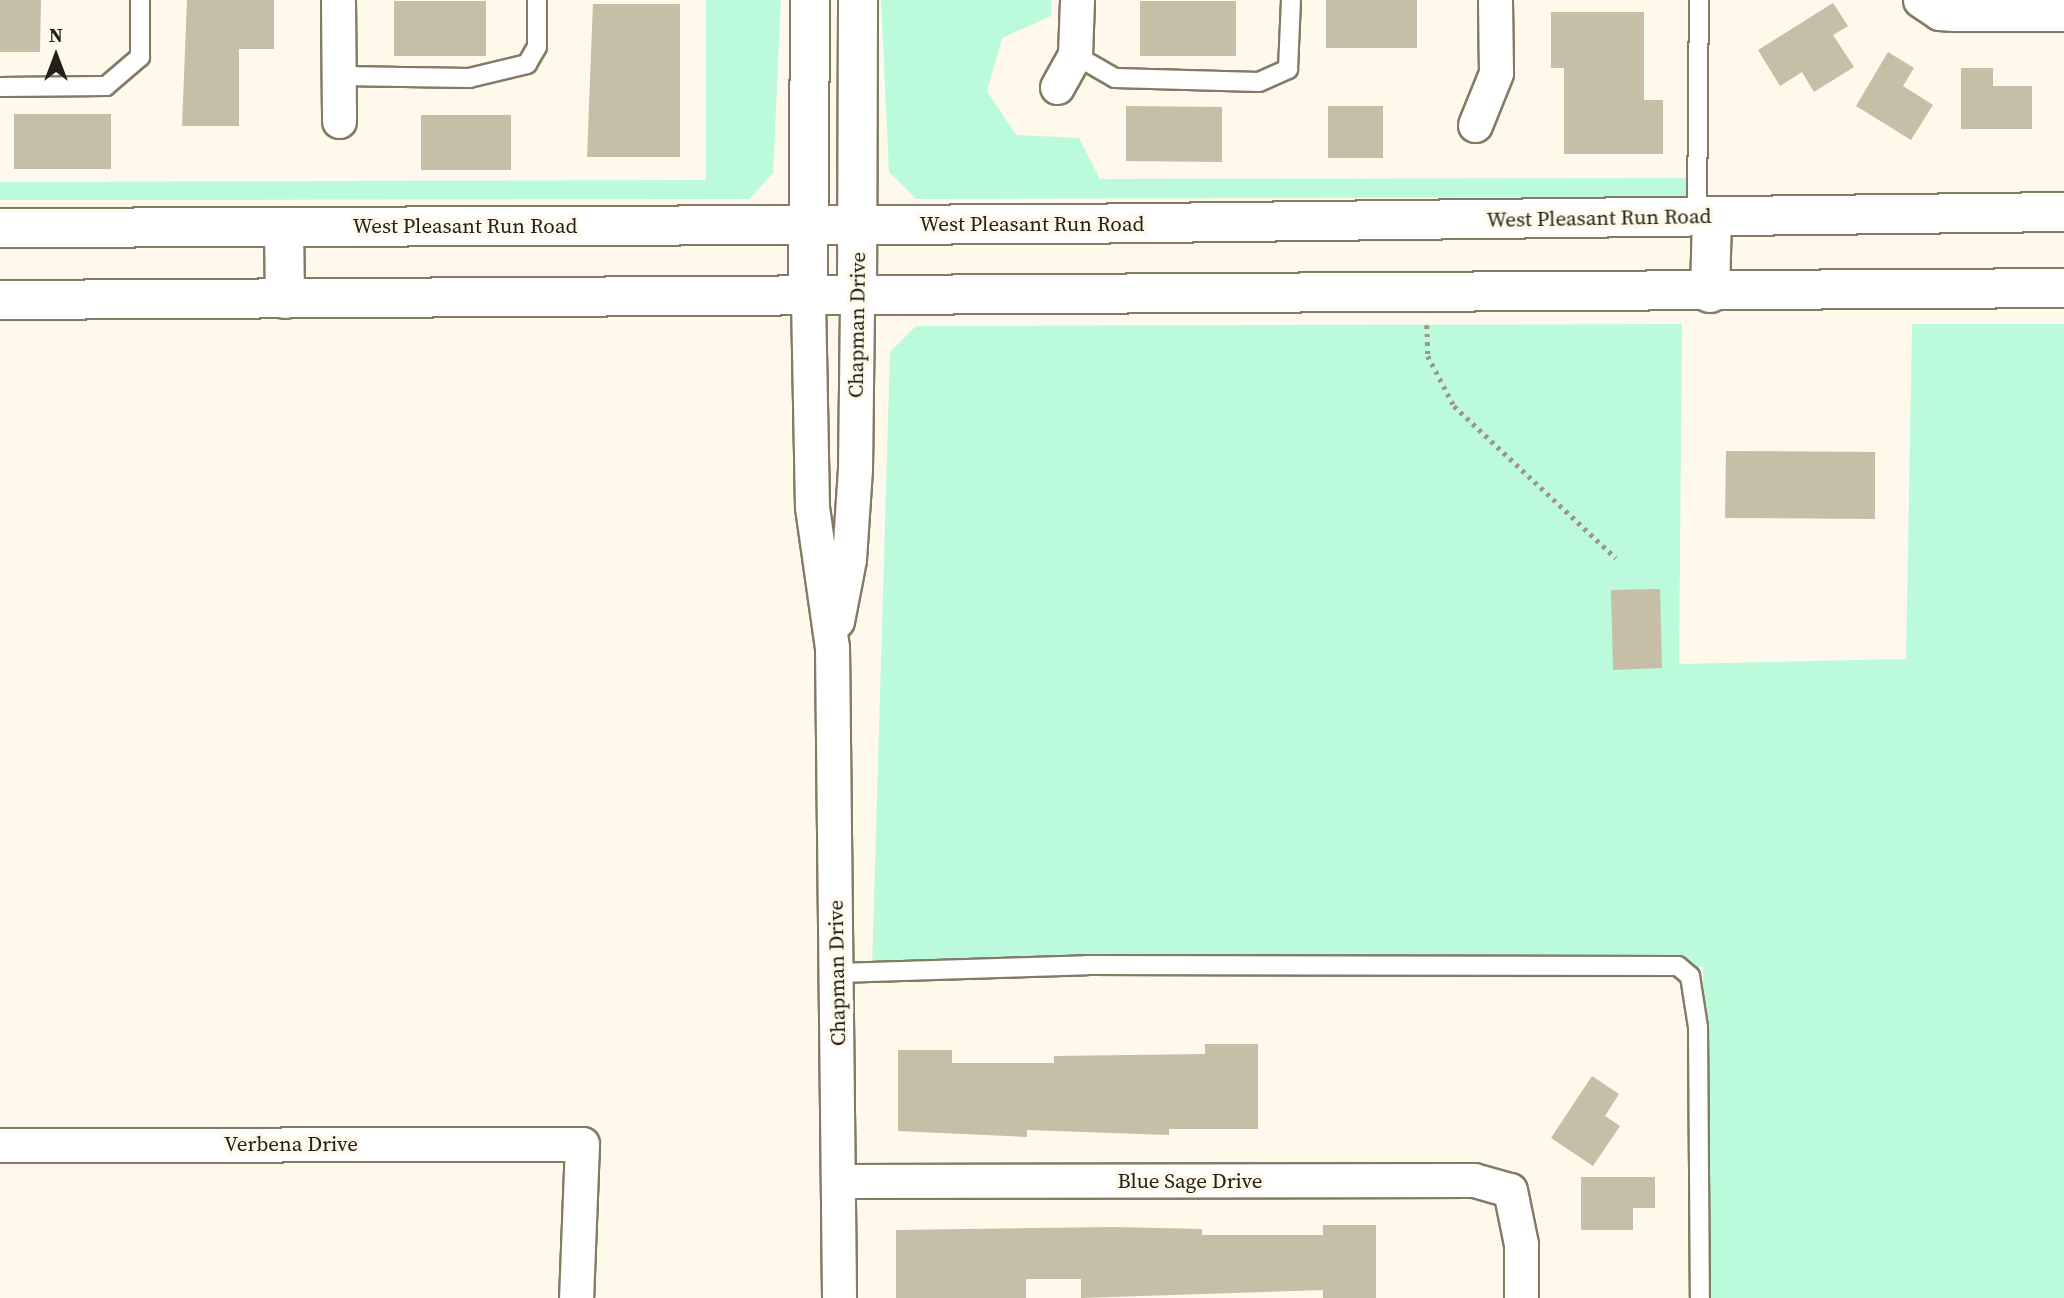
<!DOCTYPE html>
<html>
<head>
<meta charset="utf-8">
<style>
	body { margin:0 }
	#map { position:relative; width:2064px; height:1298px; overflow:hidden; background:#fef9ea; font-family:"Source Serif 4",serif }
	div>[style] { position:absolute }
	.green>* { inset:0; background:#bbfadb }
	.building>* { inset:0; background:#c6bea6 }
	.path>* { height:4.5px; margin-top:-2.25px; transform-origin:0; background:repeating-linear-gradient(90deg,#9b978a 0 3.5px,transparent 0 8.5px) }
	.roads { filter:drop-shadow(2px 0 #837b65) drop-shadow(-2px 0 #837b65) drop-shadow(0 2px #837b65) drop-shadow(0 -2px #837b65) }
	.service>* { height:18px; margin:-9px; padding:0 9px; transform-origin:9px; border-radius:9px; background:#fff }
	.minor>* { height:33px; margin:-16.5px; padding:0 16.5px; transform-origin:16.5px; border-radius:16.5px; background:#fff }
	.tertiary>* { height:38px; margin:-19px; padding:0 19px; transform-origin:19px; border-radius:19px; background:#fff }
	.secondary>* { height:38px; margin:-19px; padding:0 19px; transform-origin:19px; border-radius:19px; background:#fff }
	span { translate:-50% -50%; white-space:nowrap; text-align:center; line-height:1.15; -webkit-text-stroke:7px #fef9ea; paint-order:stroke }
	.street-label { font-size:21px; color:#232017 }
	.north { position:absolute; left:21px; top:21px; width:70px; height:70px; -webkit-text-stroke:5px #fef9ea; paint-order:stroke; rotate:0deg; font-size:19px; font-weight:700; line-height:28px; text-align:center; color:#232017 }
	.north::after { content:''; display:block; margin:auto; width:24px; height:32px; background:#232017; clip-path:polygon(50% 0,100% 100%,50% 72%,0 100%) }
</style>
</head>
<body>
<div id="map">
	<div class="green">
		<div style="clip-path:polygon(706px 0,781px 0,773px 173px,749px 199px,0 200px,0 182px,706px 180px)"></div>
		<div style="clip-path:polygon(881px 0,1051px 0,1051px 16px,1002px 38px,987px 91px,1016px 135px,1079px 138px,1100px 179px,1688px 178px,1688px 197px,916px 199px,889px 172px)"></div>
		<div style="clip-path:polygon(1682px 324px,1679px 664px,1906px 659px,1912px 324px,2064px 324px,2064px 1298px,1705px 1298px,1703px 967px,872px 969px,890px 352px,916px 326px)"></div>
	</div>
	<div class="building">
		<div style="clip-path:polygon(0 0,41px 0,40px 52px,0 52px)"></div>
		<div style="clip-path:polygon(187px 0,274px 0,274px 49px,239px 49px,239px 126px,182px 126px)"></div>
		<div style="clip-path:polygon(1326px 0,1417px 0,1417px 48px,1326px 48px)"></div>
		<div style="clip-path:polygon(394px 1px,486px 1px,486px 56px,394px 56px)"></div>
		<div style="clip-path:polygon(1140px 1px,1236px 1px,1236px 56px,1140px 56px)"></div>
		<div style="clip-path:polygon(1833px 3px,1848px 26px,1833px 35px,1854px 67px,1814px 92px,1802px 72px,1780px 86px,1758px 50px)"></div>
		<div style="clip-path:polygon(593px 4px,680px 4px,680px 157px,587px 157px)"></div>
		<div style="clip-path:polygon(1551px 12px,1644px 12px,1644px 100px,1663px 100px,1663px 154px,1564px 154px,1564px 68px,1551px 68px)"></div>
		<div style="clip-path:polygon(1888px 52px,1914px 68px,1903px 86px,1933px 105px,1911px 140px,1856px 106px)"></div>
		<div style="clip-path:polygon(1961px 68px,1993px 68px,1993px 86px,2032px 86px,2032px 129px,1961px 129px)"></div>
		<div style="clip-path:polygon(1126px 106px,1222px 107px,1222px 162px,1126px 161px)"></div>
		<div style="clip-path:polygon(1328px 106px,1383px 106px,1383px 158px,1328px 158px)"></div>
		<div style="clip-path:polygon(14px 114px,111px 114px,111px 169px,14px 169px)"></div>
		<div style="clip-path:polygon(421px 115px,511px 115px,511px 170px,421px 170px)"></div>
		<div style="clip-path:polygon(1726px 451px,1875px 452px,1875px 519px,1725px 518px)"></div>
		<div style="clip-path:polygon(1660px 589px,1662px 668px,1613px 670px,1611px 590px)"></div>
		<div style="clip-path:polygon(1205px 1044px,1258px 1044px,1258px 1129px,1169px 1129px,1169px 1135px,1027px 1130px,1027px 1137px,898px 1131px,898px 1050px,952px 1050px,952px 1063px,1054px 1063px,1054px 1056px,1205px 1054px)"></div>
		<div style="clip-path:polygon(1592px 1076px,1619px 1094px,1605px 1116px,1620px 1126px,1593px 1166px,1551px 1138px)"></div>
		<div style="clip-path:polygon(1581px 1177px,1655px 1177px,1655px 1208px,1633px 1208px,1633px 1230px,1581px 1230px)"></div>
		<div style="clip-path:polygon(1323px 1225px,1376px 1225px,1376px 1298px,1323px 1298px,1323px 1290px,1081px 1298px,1081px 1279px,1026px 1279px,1026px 1298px,896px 1298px,896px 1230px,1113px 1227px,1202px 1229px,1202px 1235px,1323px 1235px)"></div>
	</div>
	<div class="path">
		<div style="left:1427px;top:325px;width:31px;rotate:88deg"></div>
		<div style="left:1428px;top:356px;width:56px;rotate:62.5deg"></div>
		<div style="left:1454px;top:406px;width:222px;rotate:43.2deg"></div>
	</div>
	<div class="roads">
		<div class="service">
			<div style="left:1075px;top:55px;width:46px;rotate:29.9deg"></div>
			<div style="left:1115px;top:78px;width:144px;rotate:1.6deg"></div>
			<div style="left:1259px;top:82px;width:32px;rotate:-24deg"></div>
			<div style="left:1288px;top:69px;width:69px;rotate:-87.5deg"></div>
			<div style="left:339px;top:76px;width:130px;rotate:0.9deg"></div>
			<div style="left:469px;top:78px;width:60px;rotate:-13.6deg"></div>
			<div style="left:527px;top:64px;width:20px;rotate:-60deg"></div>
			<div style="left:537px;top:47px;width:47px;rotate:-90deg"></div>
			<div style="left:0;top:87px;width:106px;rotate:-0.5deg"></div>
			<div style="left:106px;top:86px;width:45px;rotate:-40.5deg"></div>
			<div style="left:140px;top:57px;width:57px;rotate:-90deg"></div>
			<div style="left:1697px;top:217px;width:217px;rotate:-89.5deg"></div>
			<div style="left:838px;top:973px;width:249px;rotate:-1.8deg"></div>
			<div style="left:1087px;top:965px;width:591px;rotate:0.1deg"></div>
			<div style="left:1678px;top:966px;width:16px;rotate:40deg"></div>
			<div style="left:1690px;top:976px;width:52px;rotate:81.1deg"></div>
			<div style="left:1698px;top:1027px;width:271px;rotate:89.6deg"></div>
		</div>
		<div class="minor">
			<div style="left:338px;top:0;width:121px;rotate:89.5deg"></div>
			<div style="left:1920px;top:0;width:23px;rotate:34deg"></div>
			<div style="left:1939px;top:13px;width:15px;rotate:4deg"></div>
			<div style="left:1954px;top:14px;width:110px"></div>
			<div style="left:1057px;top:87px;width:37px;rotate:-61deg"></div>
			<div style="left:1075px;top:55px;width:55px;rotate:-87.9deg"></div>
			<div style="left:1475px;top:125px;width:56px;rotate:-68deg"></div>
			<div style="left:1496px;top:73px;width:73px;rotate:-90.8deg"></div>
			<div style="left:808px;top:298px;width:209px;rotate:88.9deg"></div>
			<div style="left:812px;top:507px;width:141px;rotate:81.9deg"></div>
			<div style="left:832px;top:647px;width:651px;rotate:89.38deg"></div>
			<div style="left:837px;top:621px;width:63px;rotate:-79deg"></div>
			<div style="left:849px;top:559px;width:90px;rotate:-86.2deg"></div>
			<div style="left:855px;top:469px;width:172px;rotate:-89.3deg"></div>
			<div style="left:0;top:1145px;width:582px;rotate:-0.1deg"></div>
			<div style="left:582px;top:1144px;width:154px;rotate:92.2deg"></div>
			<div style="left:840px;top:1181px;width:634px;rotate:-0.09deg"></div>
			<div style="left:1474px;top:1180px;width:37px;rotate:16deg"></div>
			<div style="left:1510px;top:1190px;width:55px;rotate:78.5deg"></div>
			<div style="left:1521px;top:1244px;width:54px;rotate:90deg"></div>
		</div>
		<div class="tertiary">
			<div style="left:857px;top:297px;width:297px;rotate:-89.8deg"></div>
			<div style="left:808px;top:298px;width:298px;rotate:-89.6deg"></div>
		</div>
		<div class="secondary">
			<div style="left:284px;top:227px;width:72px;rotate:89.2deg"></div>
			<div style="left:0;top:228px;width:1068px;rotate:-0.21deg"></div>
			<div style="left:1068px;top:224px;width:996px;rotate:-0.69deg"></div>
			<div style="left:1710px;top:293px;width:76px;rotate:-88.5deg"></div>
			<div style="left:0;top:300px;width:2064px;rotate:-0.33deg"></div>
		</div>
	</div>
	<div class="street-label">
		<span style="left:1599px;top:218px;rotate:-1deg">West Pleasant Run Road</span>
		<span style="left:1032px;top:224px">West Pleasant Run Road</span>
		<span style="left:465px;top:226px">West Pleasant Run Road</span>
		<span style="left:857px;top:325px;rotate:-89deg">Chapman Drive</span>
		<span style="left:837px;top:973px;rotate:-91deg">Chapman Drive</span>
		<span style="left:291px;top:1144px">Verbena Drive</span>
		<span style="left:1190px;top:1181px">Blue Sage Drive</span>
	</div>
	<div class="north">N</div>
</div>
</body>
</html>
